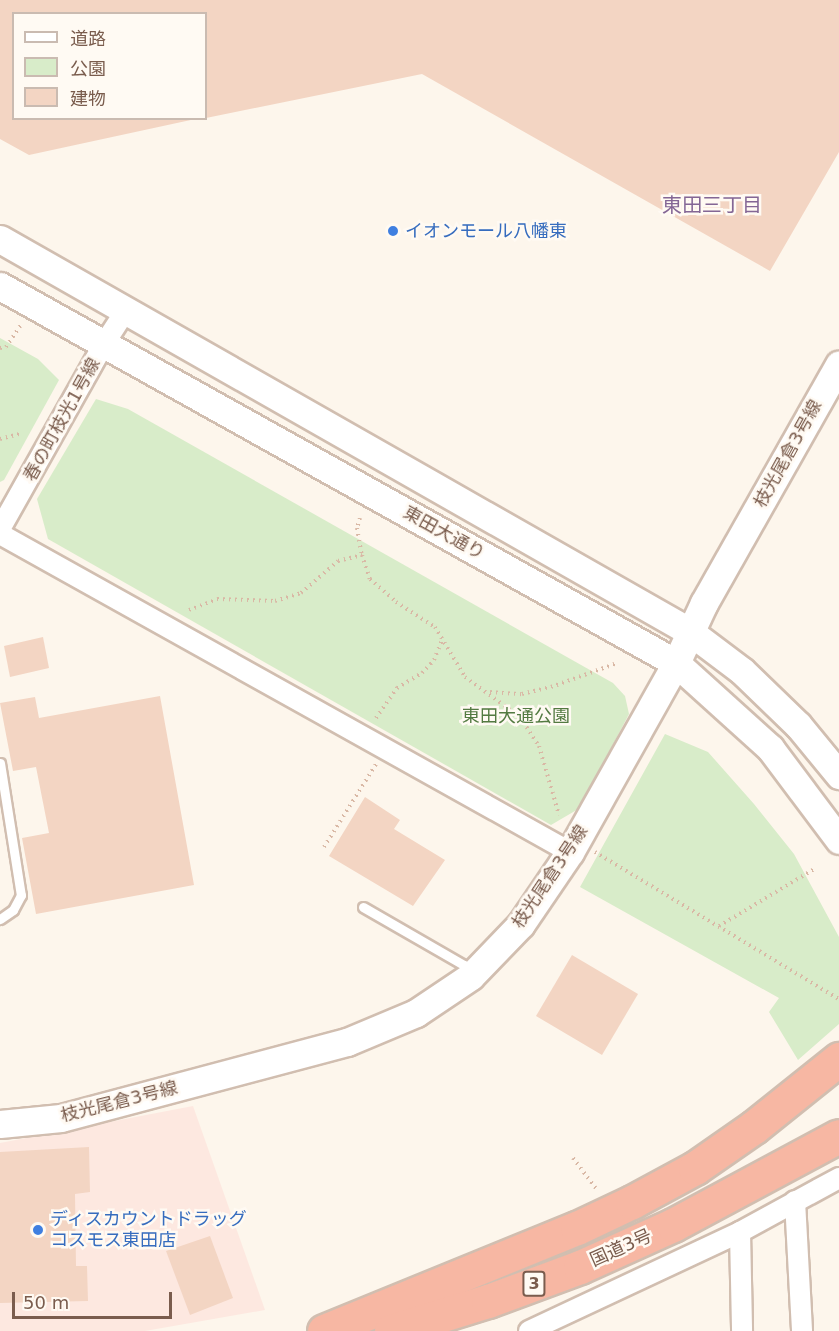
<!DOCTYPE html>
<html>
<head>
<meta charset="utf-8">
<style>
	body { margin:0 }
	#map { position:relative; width:839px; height:1331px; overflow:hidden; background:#fdf6ec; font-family:"DejaVu Sans","Noto Sans JP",sans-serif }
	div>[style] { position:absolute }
	.commercial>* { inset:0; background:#fde8e0 }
	.green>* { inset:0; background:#d8ecc9 }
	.building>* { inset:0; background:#f3d5c3 }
	.path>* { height:4px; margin-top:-2px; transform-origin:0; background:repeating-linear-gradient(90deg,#d9b8a5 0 1.5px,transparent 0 6px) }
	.roads { filter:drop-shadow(2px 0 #d1beb0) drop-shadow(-2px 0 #d1beb0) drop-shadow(0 2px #d1beb0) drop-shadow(0 -2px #d1beb0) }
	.lane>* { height:9px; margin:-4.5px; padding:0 4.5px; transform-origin:4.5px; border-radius:4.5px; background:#fff }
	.street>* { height:20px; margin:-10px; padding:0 10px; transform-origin:10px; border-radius:10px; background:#fff }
	.secondary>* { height:27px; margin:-13.5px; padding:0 13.5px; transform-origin:13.5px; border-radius:13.5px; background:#fff }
	.highway>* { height:33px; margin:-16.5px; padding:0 16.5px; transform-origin:16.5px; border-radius:16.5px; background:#f7b7a3 }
	.dots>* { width:16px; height:16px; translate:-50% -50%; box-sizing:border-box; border:3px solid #fffaf3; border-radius:50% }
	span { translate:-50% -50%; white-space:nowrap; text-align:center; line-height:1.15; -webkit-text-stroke:5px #fffaf3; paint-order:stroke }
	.shield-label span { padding:2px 4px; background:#fffaf3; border:2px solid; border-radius:4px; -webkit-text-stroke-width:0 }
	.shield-label { font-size:16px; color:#7a5c4d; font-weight:700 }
	.shop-label { font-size:18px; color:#366cbe }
	.left { translate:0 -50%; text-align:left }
	.street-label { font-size:18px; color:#7a5c4d }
	.park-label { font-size:18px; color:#537a41 }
	.neighbourhood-label { font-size:20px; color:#846695 }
	.legend { position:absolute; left:12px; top:12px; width:195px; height:108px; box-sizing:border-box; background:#fffaf3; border:2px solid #cabbb1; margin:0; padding:8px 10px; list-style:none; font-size:18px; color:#7a5c4d }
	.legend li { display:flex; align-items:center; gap:12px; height:30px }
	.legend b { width:30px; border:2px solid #cabbb1 }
	.scale { position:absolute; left:12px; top:1292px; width:160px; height:27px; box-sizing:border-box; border:3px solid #7a5c4d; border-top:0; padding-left:8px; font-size:18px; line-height:21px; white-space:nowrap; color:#7a5c4d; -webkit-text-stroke:4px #fffaf3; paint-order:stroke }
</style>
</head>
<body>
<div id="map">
	<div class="commercial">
		<div style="clip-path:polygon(193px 1106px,265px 1310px,145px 1331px,0 1331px,0 1143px)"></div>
	</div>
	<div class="green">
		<div style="clip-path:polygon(0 338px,38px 359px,59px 380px,4px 480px,0 482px)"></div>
		<div style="clip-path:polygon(96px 399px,128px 409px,613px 683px,625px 696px,629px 714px,580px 808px,551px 825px,48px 539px,37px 499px)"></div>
		<div style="clip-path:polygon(665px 734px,708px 752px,754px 804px,794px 854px,839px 937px,839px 1024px,798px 1060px,769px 1012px,779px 998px,580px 887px)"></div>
	</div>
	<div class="building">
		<div style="clip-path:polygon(0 0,839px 0,839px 152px,770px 271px,422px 74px,206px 118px,206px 14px,14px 14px,14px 118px,200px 118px,29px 155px,0 139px)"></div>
		<div style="clip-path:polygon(43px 637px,49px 668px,10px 677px,4px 646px)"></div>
		<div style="clip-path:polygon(160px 696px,194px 885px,36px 914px,22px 838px,49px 833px,36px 767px,13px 771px,0 703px,35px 697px,39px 718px)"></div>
		<div style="clip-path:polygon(365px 797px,400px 820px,394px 829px,445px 860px,413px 906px,329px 856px)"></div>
		<div style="clip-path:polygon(572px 955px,638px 994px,602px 1055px,536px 1016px)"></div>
		<div style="clip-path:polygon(89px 1147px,90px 1192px,75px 1194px,76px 1266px,87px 1266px,88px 1301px,0 1303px,0 1152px)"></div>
		<div style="clip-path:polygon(210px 1236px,233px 1298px,190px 1315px,166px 1251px)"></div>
	</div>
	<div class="path">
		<div style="left:0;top:348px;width:6px;rotate:-9deg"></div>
		<div style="left:6px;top:347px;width:27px;rotate:-56deg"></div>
		<div style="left:0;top:439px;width:20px;rotate:-15deg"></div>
		<div style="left:360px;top:518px;width:10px;rotate:107deg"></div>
		<div style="left:357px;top:528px;width:27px;rotate:80deg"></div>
		<div style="left:362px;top:555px;width:25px;rotate:72deg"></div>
		<div style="left:370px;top:579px;width:35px;rotate:41deg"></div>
		<div style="left:396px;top:602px;width:46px;rotate:32.7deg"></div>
		<div style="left:435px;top:627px;width:58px;rotate:59deg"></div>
		<div style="left:465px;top:677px;width:68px;rotate:36deg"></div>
		<div style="left:520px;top:717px;width:35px;rotate:57deg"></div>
		<div style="left:539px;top:746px;width:72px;rotate:73.8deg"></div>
		<div style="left:189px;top:610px;width:30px;rotate:-21deg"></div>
		<div style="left:217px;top:599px;width:58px;rotate:2deg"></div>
		<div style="left:275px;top:601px;width:27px;rotate:-17deg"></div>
		<div style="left:301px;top:593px;width:49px;rotate:-40.9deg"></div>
		<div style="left:338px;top:561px;width:25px;rotate:-14deg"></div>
		<div style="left:490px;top:692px;width:32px;rotate:4deg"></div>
		<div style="left:522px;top:694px;width:30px;rotate:-14deg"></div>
		<div style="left:551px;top:687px;width:68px;rotate:-19.8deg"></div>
		<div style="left:376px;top:718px;width:37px;rotate:-55deg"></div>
		<div style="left:397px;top:688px;width:29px;rotate:-31deg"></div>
		<div style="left:422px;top:673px;width:18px;rotate:-47deg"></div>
		<div style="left:434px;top:660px;width:22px;rotate:-68deg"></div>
		<div style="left:324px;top:847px;width:98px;rotate:-57.9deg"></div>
		<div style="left:595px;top:852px;width:285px;rotate:31.1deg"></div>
		<div style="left:719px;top:926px;width:113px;rotate:-30.9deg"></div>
		<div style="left:573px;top:1158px;width:39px;rotate:53deg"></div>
	</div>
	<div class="roads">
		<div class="lane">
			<div style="left:0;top:763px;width:134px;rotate:81deg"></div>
			<div style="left:21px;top:895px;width:17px;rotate:118deg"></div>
			<div style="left:13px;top:910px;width:16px;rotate:145deg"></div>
			<div style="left:363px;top:907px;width:116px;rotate:29.9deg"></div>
			<div style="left:464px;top:965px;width:11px;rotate:56deg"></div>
		</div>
		<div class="street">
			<div style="left:0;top:529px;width:212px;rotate:-60.7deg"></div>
			<div style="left:104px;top:344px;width:38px;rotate:-57deg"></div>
			<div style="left:0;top:534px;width:653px;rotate:29.16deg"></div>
			<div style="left:795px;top:1201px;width:130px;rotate:86.9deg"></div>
			<div style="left:740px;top:1232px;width:99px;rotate:88.8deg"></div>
			<div style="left:529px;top:1331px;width:233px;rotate:-25.1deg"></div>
			<div style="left:740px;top:1232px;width:113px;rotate:-28.6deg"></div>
		</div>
		<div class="secondary">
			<div style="left:0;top:239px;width:793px;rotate:29.64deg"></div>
			<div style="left:689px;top:631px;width:66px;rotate:37deg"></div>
			<div style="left:742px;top:671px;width:78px;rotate:44deg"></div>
			<div style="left:798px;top:725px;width:65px;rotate:50.6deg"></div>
			<div style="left:0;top:286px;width:774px;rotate:29.15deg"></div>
			<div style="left:676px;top:663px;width:127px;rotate:42.1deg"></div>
			<div style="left:770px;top:748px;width:115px;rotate:53.1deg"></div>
			<div style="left:0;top:1124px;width:61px;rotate:-5.6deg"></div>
			<div style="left:61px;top:1118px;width:296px;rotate:-14.9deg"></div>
			<div style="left:347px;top:1042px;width:75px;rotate:-22.8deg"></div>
			<div style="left:416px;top:1013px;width:66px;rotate:-33.9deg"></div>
			<div style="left:471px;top:976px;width:72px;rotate:-46.1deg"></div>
			<div style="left:521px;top:924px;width:87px;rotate:-55.8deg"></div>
			<div style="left:570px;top:852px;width:217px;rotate:-60.7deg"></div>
			<div style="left:676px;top:663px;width:66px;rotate:-65deg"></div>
			<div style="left:704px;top:603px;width:274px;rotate:-60.5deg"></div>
		</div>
		<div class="highway">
			<div style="left:324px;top:1331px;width:273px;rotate:-22.2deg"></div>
			<div style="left:577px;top:1228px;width:61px;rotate:-25.3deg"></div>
			<div style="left:632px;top:1202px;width:72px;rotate:-28.4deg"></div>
			<div style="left:695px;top:1168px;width:72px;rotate:-34.8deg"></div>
			<div style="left:754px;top:1127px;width:109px;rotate:-38.7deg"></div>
			<div style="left:391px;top:1331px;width:102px;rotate:-17.2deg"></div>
			<div style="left:488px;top:1301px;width:98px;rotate:-20.3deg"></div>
			<div style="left:580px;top:1267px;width:102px;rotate:-24.3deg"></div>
			<div style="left:673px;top:1225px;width:188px;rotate:-28.2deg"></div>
		</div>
	</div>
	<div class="dots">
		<div style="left:393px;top:231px;background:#3f7fe0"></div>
		<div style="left:38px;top:1230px;background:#3f7fe0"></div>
	</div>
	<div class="shield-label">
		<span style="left:534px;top:1284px">3</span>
	</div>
	<div class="shop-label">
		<span class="left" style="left:405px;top:231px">イオンモール八幡東</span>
		<span class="left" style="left:50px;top:1230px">ディスカウントドラッグ<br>コスモス東田店</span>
	</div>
	<div class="street-label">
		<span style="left:62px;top:420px;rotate:-61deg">春の町枝光1号線</span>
		<span style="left:788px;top:454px;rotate:-61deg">枝光尾倉3号線</span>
		<span style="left:444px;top:533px;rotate:29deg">東田大通り</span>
		<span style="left:550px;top:877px;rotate:-56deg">枝光尾倉3号線</span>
		<span style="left:119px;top:1102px;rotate:-14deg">枝光尾倉3号線</span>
		<span style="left:621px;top:1248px;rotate:-24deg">国道3号</span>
	</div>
	<div class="park-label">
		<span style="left:516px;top:716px">東田大通公園</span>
	</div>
	<div class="neighbourhood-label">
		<span style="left:712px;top:205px">東田三丁目</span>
	</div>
	<ul class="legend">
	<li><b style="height:8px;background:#fff"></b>道路</li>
	<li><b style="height:16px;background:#d8ecc9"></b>公園</li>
	<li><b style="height:16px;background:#f3d5c3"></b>建物</li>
	</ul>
	<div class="scale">50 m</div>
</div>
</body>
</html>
